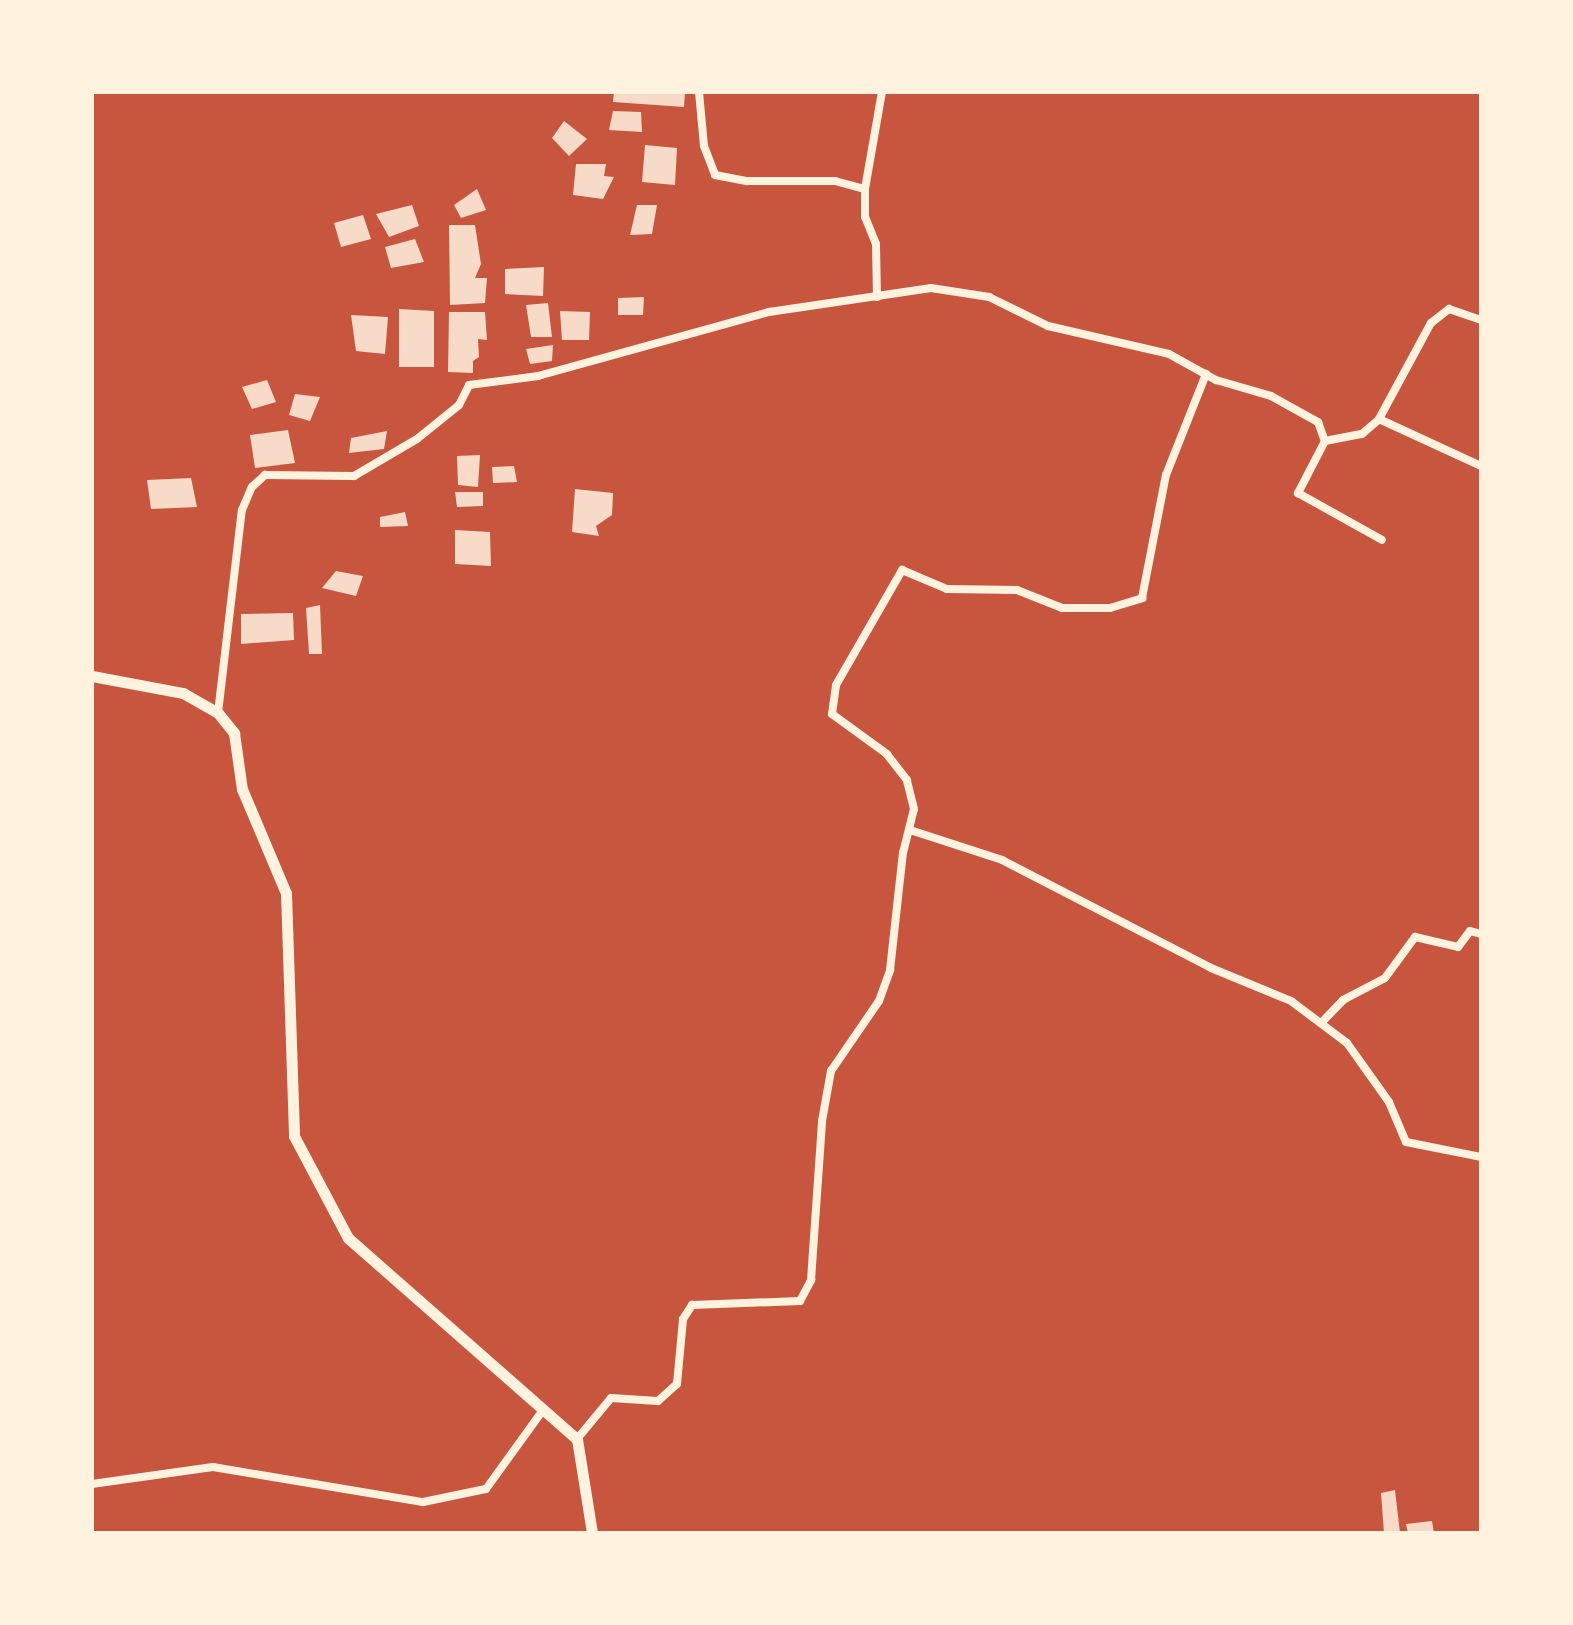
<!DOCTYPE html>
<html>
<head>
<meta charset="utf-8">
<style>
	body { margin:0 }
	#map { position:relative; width:1573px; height:1625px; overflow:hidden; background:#c8553d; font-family:Arial,sans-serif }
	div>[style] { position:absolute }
	.building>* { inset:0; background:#f7dbc8 }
	.minor>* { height:8px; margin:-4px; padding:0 4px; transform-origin:4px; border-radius:4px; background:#fff3e0 }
	.tertiary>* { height:11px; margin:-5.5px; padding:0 5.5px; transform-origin:5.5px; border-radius:5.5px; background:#fff3e0 }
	span { translate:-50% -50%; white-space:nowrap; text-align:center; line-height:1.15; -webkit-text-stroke:7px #fff3e0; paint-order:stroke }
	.frame { position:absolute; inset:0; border:94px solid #fff3e0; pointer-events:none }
</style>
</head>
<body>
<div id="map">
	<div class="building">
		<div style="clip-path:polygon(614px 92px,685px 92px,684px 107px,613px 102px)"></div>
		<div style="clip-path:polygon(613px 111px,641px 112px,642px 132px,609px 130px)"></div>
		<div style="clip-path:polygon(564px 121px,587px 139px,569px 156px,552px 138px)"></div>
		<div style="clip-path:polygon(645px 145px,677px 148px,675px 185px,642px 182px)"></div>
		<div style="clip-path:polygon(576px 164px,606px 164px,604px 176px,614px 177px,603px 199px,573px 195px)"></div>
		<div style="clip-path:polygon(477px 189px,486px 210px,461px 218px,454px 205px)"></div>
		<div style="clip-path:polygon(412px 205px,419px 226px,389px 237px,376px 214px)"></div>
		<div style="clip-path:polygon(637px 205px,657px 205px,652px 234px,630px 235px)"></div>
		<div style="clip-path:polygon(363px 215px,371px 239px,341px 247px,334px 223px)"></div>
		<div style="clip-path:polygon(449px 225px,475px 225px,481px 264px,475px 278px,487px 278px,485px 303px,450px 305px)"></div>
		<div style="clip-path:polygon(415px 239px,424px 262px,391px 268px,385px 247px)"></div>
		<div style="clip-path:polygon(544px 267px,543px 296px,505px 294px,505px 269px)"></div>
		<div style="clip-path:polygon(644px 297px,643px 315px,618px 315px,618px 298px)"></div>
		<div style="clip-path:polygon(548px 303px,552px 337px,531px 337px,526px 305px)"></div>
		<div style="clip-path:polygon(399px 309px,434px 311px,434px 367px,399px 367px)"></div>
		<div style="clip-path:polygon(560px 311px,590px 312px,589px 340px,562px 340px)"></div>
		<div style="clip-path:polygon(449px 312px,485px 312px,487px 340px,478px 339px,479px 357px,473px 361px,473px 373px,448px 372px)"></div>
		<div style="clip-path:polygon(351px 315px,388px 317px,385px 354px,356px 351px)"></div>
		<div style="clip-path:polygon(553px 345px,552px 361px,530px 364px,526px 349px)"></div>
		<div style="clip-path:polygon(267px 380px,276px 402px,252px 409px,242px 387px)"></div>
		<div style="clip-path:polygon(295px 394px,320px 397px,310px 421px,289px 415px)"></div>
		<div style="clip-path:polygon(288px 430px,295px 463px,255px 468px,250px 435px)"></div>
		<div style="clip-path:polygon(387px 431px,384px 449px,349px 453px,351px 438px)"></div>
		<div style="clip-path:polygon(480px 455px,478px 487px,458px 485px,457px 456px)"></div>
		<div style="clip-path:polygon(514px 466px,517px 482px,493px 483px,492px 467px)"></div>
		<div style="clip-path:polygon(191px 478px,197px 507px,151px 509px,147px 480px)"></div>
		<div style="clip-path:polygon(575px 489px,613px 493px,612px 515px,596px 526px,599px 536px,572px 532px)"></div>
		<div style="clip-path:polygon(455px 492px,483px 492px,483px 506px,457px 507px)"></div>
		<div style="clip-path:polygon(405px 512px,408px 526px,380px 527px,380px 517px)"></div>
		<div style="clip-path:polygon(455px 530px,490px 532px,491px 566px,455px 564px)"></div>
		<div style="clip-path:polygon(336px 571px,363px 576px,356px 596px,322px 588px)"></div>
		<div style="clip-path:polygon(320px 605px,322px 654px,309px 654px,306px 608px)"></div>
		<div style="clip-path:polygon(293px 613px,294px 640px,241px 644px,241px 614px)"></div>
		<div style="clip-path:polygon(1395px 1490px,1400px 1533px,1384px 1533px,1381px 1493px)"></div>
		<div style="clip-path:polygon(1432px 1521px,1434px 1533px,1408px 1533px,1406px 1524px)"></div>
	</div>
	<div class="minor">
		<div style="left:699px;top:92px;width:54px;rotate:84.7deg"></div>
		<div style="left:704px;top:146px;width:31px;rotate:69deg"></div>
		<div style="left:715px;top:175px;width:33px;rotate:11deg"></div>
		<div style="left:747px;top:181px;width:88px"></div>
		<div style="left:835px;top:181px;width:31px;rotate:15deg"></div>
		<div style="left:877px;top:297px;width:53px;rotate:-91.1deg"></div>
		<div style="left:876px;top:244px;width:29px;rotate:-112deg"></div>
		<div style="left:865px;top:217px;width:28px;rotate:-90deg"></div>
		<div style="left:865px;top:189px;width:98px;rotate:-80.1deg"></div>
		<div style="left:1379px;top:419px;width:112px;rotate:24.7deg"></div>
		<div style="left:1325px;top:441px;width:38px;rotate:-11deg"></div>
		<div style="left:1362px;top:434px;width:23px;rotate:-41deg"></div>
		<div style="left:1379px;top:419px;width:109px;rotate:-61.6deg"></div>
		<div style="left:1431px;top:323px;width:23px;rotate:-38deg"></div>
		<div style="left:1449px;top:309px;width:34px;rotate:19deg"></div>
		<div style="left:218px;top:713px;width:204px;rotate:-83.3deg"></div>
		<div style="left:242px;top:510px;width:25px;rotate:-67deg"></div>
		<div style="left:252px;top:487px;width:18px;rotate:-43deg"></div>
		<div style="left:265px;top:475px;width:89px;rotate:0.6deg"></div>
		<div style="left:354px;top:476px;width:73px;rotate:-30.4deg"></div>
		<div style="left:417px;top:439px;width:54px;rotate:-39deg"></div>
		<div style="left:459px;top:405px;width:22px;rotate:-63deg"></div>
		<div style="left:469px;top:385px;width:70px;rotate:-7.4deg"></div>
		<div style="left:538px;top:376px;width:240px;rotate:-15.5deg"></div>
		<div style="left:769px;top:312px;width:164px;rotate:-8.4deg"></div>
		<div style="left:931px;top:288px;width:59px;rotate:8.8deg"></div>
		<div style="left:989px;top:297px;width:66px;rotate:26.2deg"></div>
		<div style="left:1048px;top:326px;width:124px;rotate:13deg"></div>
		<div style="left:1169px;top:354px;width:54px;rotate:29deg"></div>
		<div style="left:1216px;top:380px;width:57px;rotate:16.2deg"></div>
		<div style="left:1271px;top:396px;width:54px;rotate:29deg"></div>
		<div style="left:1318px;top:422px;width:20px;rotate:70deg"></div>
		<div style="left:1325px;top:441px;width:59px;rotate:117.4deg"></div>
		<div style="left:1298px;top:493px;width:96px;rotate:29.2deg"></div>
		<div style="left:913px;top:831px;width:94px;rotate:18deg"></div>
		<div style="left:1002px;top:860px;width:235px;rotate:27.3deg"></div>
		<div style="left:1211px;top:968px;width:87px;rotate:22.4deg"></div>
		<div style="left:1291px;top:1001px;width:70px;rotate:36.9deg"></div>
		<div style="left:1347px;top:1043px;width:72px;rotate:54.6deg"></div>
		<div style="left:1389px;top:1102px;width:43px;rotate:67deg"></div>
		<div style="left:1406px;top:1142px;width:76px;rotate:11.3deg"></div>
		<div style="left:1323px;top:1021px;width:29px;rotate:-46deg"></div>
		<div style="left:1343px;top:1000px;width:47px;rotate:-27.6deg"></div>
		<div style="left:1385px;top:978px;width:51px;rotate:-53.8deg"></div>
		<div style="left:1415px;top:937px;width:44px;rotate:13.1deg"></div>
		<div style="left:1458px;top:947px;width:20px;rotate:-53deg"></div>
		<div style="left:1470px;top:931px;width:11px;rotate:15deg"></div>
		<div style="left:577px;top:1439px;width:53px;rotate:-50.3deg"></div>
		<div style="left:611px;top:1398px;width:47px;rotate:3.7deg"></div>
		<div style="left:658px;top:1401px;width:25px;rotate:-42deg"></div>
		<div style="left:677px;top:1384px;width:65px;rotate:-84.7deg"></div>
		<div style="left:683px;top:1319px;width:17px;rotate:-57deg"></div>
		<div style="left:692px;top:1305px;width:108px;rotate:-2.1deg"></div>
		<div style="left:800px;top:1301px;width:24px;rotate:-62deg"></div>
		<div style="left:811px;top:1280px;width:159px;rotate:-86deg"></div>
		<div style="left:822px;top:1121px;width:51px;rotate:-79.8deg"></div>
		<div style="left:831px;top:1071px;width:85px;rotate:-55.6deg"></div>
		<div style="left:879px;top:1001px;width:33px;rotate:-70deg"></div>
		<div style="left:890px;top:970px;width:118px;rotate:-83.7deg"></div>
		<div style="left:903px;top:853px;width:45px;rotate:-76deg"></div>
		<div style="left:914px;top:809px;width:30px;rotate:-104deg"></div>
		<div style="left:907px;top:780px;width:33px;rotate:-128deg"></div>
		<div style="left:887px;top:754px;width:68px;rotate:-144deg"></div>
		<div style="left:832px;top:714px;width:29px;rotate:-82deg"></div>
		<div style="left:836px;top:685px;width:133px;rotate:-60.1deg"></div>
		<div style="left:902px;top:570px;width:49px;rotate:22.9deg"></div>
		<div style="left:947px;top:589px;width:70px;rotate:0.8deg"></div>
		<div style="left:1017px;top:590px;width:48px;rotate:21.8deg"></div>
		<div style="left:1062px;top:608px;width:48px"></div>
		<div style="left:1110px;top:608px;width:34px;rotate:-17deg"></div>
		<div style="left:1142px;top:598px;width:125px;rotate:-79deg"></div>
		<div style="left:1166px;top:475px;width:109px;rotate:-68.4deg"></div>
		<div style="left:92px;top:1484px;width:122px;rotate:-8deg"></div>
		<div style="left:213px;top:1467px;width:213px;rotate:9.5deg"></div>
		<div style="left:423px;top:1502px;width:64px;rotate:-11.7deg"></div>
		<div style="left:486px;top:1489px;width:97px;rotate:-54.2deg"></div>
	</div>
	<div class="tertiary">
		<div style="left:92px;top:676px;width:93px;rotate:10.6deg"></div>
		<div style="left:183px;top:693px;width:40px;rotate:29.7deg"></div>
		<div style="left:218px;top:713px;width:26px;rotate:51deg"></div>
		<div style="left:234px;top:733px;width:57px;rotate:81.9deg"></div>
		<div style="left:242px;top:789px;width:113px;rotate:67.1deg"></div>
		<div style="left:286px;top:893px;width:243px;rotate:88.1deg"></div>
		<div style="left:294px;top:1136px;width:115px;rotate:62.1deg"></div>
		<div style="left:348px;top:1238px;width:305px;rotate:41.3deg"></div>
		<div style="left:577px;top:1439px;width:95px;rotate:80.9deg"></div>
	</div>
	<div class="frame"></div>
</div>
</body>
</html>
